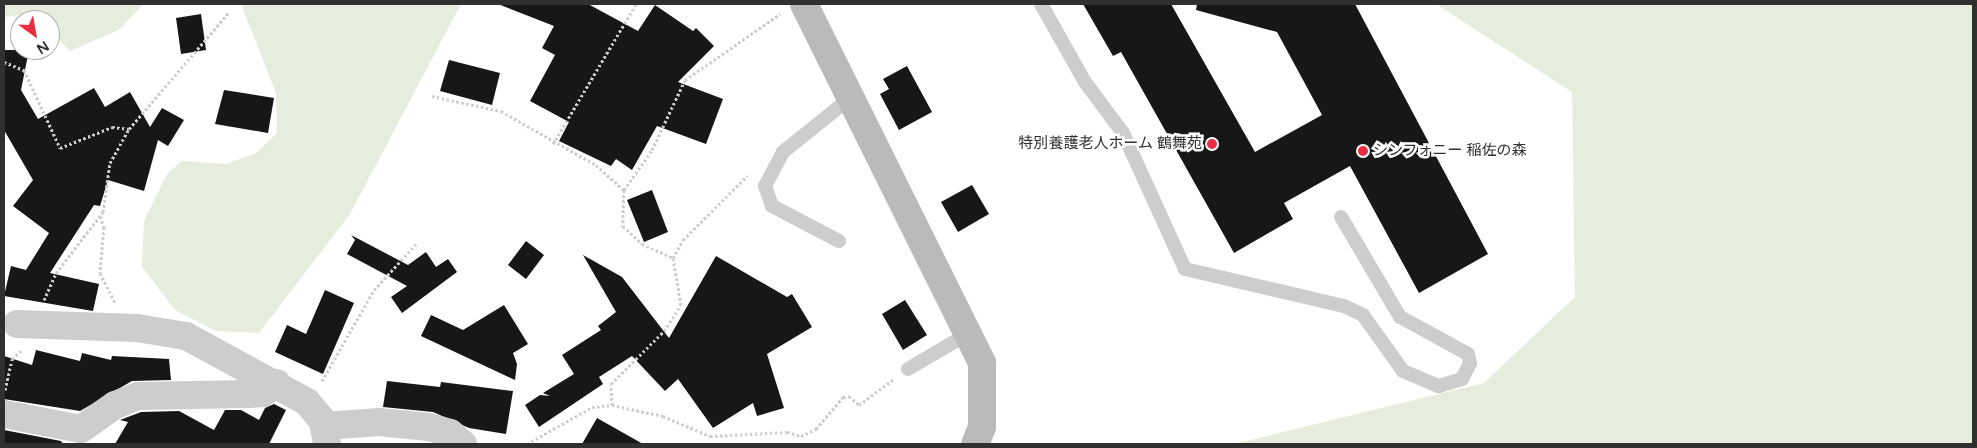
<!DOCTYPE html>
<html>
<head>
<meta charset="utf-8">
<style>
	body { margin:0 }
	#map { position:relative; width:1977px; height:448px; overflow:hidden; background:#fff; font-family:"Varela Round","Noto Sans JP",sans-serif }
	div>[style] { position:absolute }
	.green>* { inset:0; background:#e6eddd }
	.building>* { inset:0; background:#171717 }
	.path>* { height:3px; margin-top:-1.5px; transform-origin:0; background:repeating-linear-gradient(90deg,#cdcdcd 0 2.5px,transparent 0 5px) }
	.lane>* { height:14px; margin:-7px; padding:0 7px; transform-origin:7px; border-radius:7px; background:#cdcdcd }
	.street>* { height:28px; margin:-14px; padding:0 14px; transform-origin:14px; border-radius:14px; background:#cdcdcd }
	.secondary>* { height:28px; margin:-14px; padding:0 14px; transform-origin:14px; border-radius:14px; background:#bababa }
	.dots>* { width:14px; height:14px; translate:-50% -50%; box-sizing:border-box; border:2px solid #fff; border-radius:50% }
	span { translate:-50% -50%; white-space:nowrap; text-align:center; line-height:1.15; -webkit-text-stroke:5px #fff; paint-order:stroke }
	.poi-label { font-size:15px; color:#303030 }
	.right { translate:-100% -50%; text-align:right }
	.left { translate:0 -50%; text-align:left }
	.frame { position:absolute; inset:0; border:5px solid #303030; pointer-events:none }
	.north { position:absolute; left:10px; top:10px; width:50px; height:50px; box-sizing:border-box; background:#fff; border:1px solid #acacac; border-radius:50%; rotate:148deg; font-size:14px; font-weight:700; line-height:20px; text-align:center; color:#303030 }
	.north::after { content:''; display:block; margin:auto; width:18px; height:22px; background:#ea2e43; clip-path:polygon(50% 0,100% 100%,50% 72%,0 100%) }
</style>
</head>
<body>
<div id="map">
	<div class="green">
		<div style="clip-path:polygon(4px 4px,143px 4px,119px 30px,70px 51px,50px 30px,50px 20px,28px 14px,4px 17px)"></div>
		<div style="clip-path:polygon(241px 4px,461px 4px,350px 214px,259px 333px,216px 331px,175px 310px,142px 267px,144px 221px,167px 174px,182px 161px,226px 164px,256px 153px,277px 133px,276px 93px)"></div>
		<div style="clip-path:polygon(1436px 4px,1973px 4px,1973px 444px,1234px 444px,1484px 383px,1575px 297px,1572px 92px)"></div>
	</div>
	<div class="building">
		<div style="clip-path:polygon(498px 4px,588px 4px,638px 31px,655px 5px,693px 31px,696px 28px,714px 46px,678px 82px,723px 99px,706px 144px,657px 126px,632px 170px,616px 159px,611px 166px,559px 141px,569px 122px,530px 101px,555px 55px,542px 48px,554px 26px)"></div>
		<div style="clip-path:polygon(1083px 4px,1171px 4px,1255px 152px,1322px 115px,1277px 32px,1196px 10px,1197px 4px,1355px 4px,1488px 254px,1419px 293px,1350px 166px,1284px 203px,1293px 219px,1234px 253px,1121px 52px,1113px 56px)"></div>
		<div style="clip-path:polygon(201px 14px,206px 50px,181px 54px,176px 18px)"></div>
		<div style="clip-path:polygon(4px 50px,29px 50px,21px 90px,38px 119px,94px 88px,105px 107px,130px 92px,150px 127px,162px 108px,184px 120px,168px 146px,158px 140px,144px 191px,108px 180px,100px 206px,94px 205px,50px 273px,99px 284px,93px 311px,4px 296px,11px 266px,26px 270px,49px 233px,13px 206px,33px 180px,4px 130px)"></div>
		<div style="clip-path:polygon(449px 60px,500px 73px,492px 105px,440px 91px)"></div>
		<div style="clip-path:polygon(907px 66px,932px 112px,899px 130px,880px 94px,889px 89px,883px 79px)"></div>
		<div style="clip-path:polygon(224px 90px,274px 98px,268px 133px,215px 124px)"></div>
		<div style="clip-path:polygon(972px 185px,989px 214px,958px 232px,941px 202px)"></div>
		<div style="clip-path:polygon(652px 190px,668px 232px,644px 242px,627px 200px)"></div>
		<div style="clip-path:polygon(351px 235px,408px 265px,426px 252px,436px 267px,448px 259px,457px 272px,402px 313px,391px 297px,407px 286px,347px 254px,355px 240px)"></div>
		<div style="clip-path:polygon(526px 241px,544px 255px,526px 279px,508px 265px)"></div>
		<div style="clip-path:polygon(583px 255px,622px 277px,669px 338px,716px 256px,787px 297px,792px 294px,812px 327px,767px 354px,784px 408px,757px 416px,753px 403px,713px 428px,678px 379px,665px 391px,632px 356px,599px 377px,603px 384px,539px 427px,525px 405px,540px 395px,550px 396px,543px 393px,574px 374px,562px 355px,601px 330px,598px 326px,616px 312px)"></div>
		<div style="clip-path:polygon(325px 290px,354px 303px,323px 374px,275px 352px,287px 325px,306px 334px)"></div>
		<div style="clip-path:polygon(905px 300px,927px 335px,903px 350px,882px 314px)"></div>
		<div style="clip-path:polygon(504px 305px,528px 344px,513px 353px,517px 364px,515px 380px,421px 336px,431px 315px,463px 330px)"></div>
		<div style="clip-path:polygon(36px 350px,80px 361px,82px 353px,111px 360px,112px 356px,169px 359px,171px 380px,132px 381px,80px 411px,4px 399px,4px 356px,32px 365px)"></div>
		<div style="clip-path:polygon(387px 381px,440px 387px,441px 382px,513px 391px,506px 434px,469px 428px,433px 412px,383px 407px)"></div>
		<div style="clip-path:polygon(274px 404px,286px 410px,269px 444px,115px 444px,128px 422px,120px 420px,141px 412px,179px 411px,214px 430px,225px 410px,241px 410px,259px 420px,265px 408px)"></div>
		<div style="clip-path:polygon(597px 418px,643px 444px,582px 444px)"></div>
		<div style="clip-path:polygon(4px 430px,61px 441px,63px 444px,4px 444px)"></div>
	</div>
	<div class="path">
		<div style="left:4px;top:62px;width:22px;rotate:22deg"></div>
		<div style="left:24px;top:70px;width:86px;rotate:65.2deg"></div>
		<div style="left:60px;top:148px;width:56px;rotate:-22deg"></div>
		<div style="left:112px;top:127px;width:17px;rotate:7deg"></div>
		<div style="left:432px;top:96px;width:71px;rotate:12.3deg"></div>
		<div style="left:501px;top:111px;width:109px;rotate:29.6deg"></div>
		<div style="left:596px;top:165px;width:38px;rotate:42deg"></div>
		<div style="left:624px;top:190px;width:36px;rotate:92deg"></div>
		<div style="left:623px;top:226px;width:26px;rotate:43deg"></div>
		<div style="left:642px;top:244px;width:34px;rotate:24deg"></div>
		<div style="left:553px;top:144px;width:163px;rotate:-59.3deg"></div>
		<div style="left:624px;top:190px;width:49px;rotate:-55deg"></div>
		<div style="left:652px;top:150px;width:77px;rotate:-64.8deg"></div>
		<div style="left:685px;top:80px;width:116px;rotate:-34.8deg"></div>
		<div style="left:100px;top:216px;width:12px;rotate:70deg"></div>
		<div style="left:104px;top:227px;width:46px;rotate:95deg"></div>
		<div style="left:100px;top:273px;width:33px;rotate:63deg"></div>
		<div style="left:44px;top:300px;width:30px;rotate:-66deg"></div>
		<div style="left:56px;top:273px;width:77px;rotate:-52.4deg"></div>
		<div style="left:103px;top:212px;width:49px;rotate:-81.9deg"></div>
		<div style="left:110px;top:163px;width:39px;rotate:-61deg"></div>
		<div style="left:129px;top:129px;width:155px;rotate:-49.4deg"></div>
		<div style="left:322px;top:381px;width:105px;rotate:-60.3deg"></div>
		<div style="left:374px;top:290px;width:65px;rotate:-47.5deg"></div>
		<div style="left:5px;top:390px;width:32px;rotate:-77deg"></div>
		<div style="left:12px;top:359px;width:12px;rotate:-42deg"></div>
		<div style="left:612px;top:405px;width:21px;rotate:-93deg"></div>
		<div style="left:611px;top:384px;width:75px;rotate:-45deg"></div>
		<div style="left:664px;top:331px;width:31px;rotate:-57deg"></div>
		<div style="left:681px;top:305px;width:48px;rotate:-99.7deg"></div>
		<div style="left:673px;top:258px;width:21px;rotate:-61deg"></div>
		<div style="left:683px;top:240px;width:91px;rotate:-45deg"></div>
		<div style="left:527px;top:444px;width:75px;rotate:-29.6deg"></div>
		<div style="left:592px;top:407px;width:20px;rotate:-6deg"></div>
		<div style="left:612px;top:405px;width:52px;rotate:12.2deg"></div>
		<div style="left:663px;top:416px;width:51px;rotate:23.1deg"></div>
		<div style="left:710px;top:436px;width:77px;rotate:-3deg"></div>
		<div style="left:787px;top:432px;width:15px;rotate:16deg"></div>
		<div style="left:801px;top:436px;width:17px;rotate:-25deg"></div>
		<div style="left:816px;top:429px;width:42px;rotate:-49.8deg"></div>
		<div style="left:843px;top:397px;width:6px;rotate:-9deg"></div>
		<div style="left:849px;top:396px;width:13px;rotate:42deg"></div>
		<div style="left:859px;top:405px;width:44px;rotate:-36.6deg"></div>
	</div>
	<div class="lane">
		<div style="left:1041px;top:4px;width:90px;rotate:60.6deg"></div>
		<div style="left:1085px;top:82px;width:64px;rotate:53.3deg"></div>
		<div style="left:1123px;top:133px;width:149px;rotate:65.5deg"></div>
		<div style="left:1185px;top:269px;width:163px;rotate:13.1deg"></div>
		<div style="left:1344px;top:306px;width:21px;rotate:25deg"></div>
		<div style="left:1363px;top:315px;width:69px;rotate:54.5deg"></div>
		<div style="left:1403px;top:371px;width:39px;rotate:23deg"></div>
		<div style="left:1439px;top:386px;width:24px;rotate:-17deg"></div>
		<div style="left:1462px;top:379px;width:18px;rotate:-63deg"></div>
		<div style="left:1470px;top:363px;width:9px;rotate:-103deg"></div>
		<div style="left:1468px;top:354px;width:77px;rotate:-151.4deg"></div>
		<div style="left:1400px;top:317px;width:116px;rotate:-120.5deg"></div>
		<div style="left:839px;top:241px;width:76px;rotate:-152.4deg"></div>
		<div style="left:772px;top:206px;width:21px;rotate:-109deg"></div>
		<div style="left:765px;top:186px;width:38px;rotate:-62deg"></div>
		<div style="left:783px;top:152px;width:85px;rotate:-38.8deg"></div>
		<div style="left:908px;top:369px;width:71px;rotate:-30.5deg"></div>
	</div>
	<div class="street">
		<div style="left:17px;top:324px;width:120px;rotate:1.9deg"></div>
		<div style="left:137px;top:328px;width:50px;rotate:9.3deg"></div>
		<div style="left:186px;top:336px;width:138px;rotate:28.6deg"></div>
		<div style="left:307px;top:402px;width:25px;rotate:50deg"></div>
		<div style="left:323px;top:421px;width:23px;rotate:80deg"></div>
		<div style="left:4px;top:414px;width:78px;rotate:11deg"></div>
		<div style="left:81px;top:429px;width:42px;rotate:-35.2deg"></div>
		<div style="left:115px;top:405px;width:25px;rotate:-21deg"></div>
		<div style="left:138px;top:396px;width:111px;rotate:-1deg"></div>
		<div style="left:249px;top:394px;width:14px;rotate:-4deg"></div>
		<div style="left:263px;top:393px;width:17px;rotate:-36deg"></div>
		<div style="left:324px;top:426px;width:55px;rotate:-4.2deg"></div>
		<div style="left:379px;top:422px;width:50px;rotate:5.7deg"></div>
		<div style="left:429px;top:427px;width:22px;rotate:16deg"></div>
		<div style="left:450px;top:433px;width:17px;rotate:40deg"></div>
	</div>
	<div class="secondary">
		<div style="left:804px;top:4px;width:401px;rotate:63.6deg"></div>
		<div style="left:982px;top:363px;width:64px;rotate:90deg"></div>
		<div style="left:982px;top:427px;width:18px;rotate:112deg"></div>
	</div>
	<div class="dots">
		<div style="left:1212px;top:144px;background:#ea2e43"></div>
		<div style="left:1363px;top:151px;background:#ea2e43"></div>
	</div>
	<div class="poi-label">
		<span class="right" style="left:1202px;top:144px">特別養護老人ホーム 鶴舞苑</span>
		<span class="left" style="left:1373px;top:151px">シンフォニー 稲佐の森</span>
	</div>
	<div class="frame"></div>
	<div class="north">N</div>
</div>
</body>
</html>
